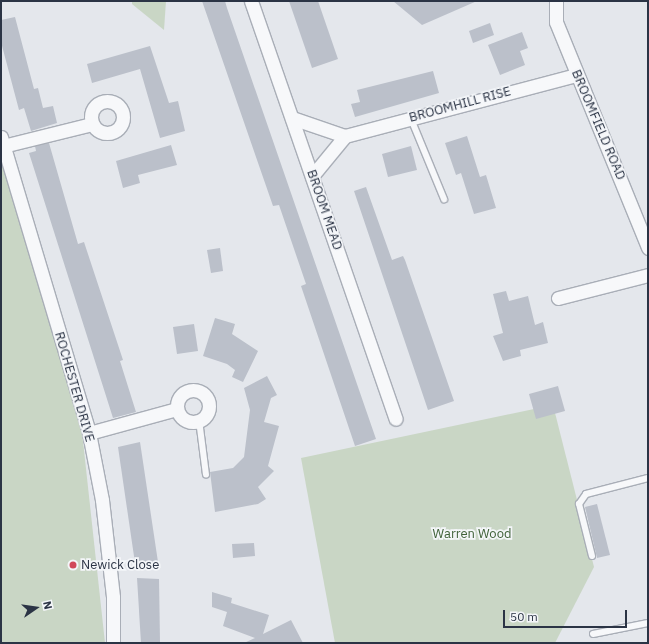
<!DOCTYPE html>
<html>
<head>
<meta charset="utf-8">
<style>
	body { margin:0 }
	#map { position:relative; width:649px; height:644px; overflow:hidden; background:#e4e7ec; font-family:"IBM Plex Sans",sans-serif }
	div>[style] { position:absolute }
	.green>* { inset:0; background:#c9d6c5 }
	.building>* { inset:0; background:#bbc0ca }
	.roads { filter:drop-shadow(1px 0 #a9aeb7) drop-shadow(-1px 0 #a9aeb7) drop-shadow(0 1px #a9aeb7) drop-shadow(0 -1px #a9aeb7) }
	.service>* { height:6px; margin:-3px; padding:0 3px; transform-origin:3px; border-radius:3px; background:#f7f8fa }
	.minor>* { height:13px; margin:-6.5px; padding:0 6.5px; transform-origin:6.5px; border-radius:6.5px; background:#f7f8fa }
	.minor>.ring { margin:-6.5px; padding:0; box-sizing:content-box; background:none; border:13px solid #f7f8fa; border-radius:50% }
	.dots>* { width:11px; height:11px; translate:-50% -50%; box-sizing:border-box; border:2px solid #f4f6f9; border-radius:50% }
	span { translate:-50% -50%; white-space:nowrap; text-align:center; line-height:1.15; -webkit-text-stroke:3.5px #f4f6f9; paint-order:stroke }
	.street-label { font-size:13px; color:#2b3445 }
	.park-label { font-size:13px; color:#3f6138 }
	.poi-label { font-size:13px; color:#2b3445 }
	.left { translate:0 -50%; text-align:left }
	.frame { position:absolute; inset:0; border:2px solid #2b3445; pointer-events:none }
	.north { position:absolute; left:16px; top:588px; width:40px; height:40px; -webkit-text-stroke:3px #f4f6f9; paint-order:stroke; rotate:77deg; font-size:11px; font-weight:700; line-height:16px; text-align:center; color:#2b3445 }
	.north::after { content:''; display:block; margin:auto; width:14px; height:18px; background:#2b3445; clip-path:polygon(50% 0,100% 100%,50% 72%,0 100%) }
	.scale { position:absolute; left:503px; top:610px; width:124px; height:18px; box-sizing:border-box; border:2px solid #2b3445; border-top:0; padding-left:5px; font-size:12px; line-height:14px; white-space:nowrap; color:#2b3445; -webkit-text-stroke:3px #f4f6f9; paint-order:stroke }
</style>
</head>
<body>
<div id="map">
	<div class="green">
		<div style="clip-path:polygon(132px 1px,166px 1px,164px 30px,132px 4px)"></div>
		<div style="clip-path:polygon(1px 144px,82px 432px,105px 643px,1px 643px)"></div>
		<div style="clip-path:polygon(553px 405px,594px 567px,555px 643px,335px 643px,301px 458px)"></div>
	</div>
	<div class="building">
		<div style="clip-path:polygon(202px 1px,225px 1px,227px 8px,376px 439px,355px 446px,301px 286px,306px 284px,279px 205px,273px 206px)"></div>
		<div style="clip-path:polygon(289px 1px,318px 1px,338px 59px,312px 68px)"></div>
		<div style="clip-path:polygon(393px 1px,477px 1px,422px 25px)"></div>
		<div style="clip-path:polygon(15px 17px,34px 89px,38px 88px,43px 108px,53px 106px,57px 123px,31px 131px,24px 108px,19px 110px,1px 42px,1px 20px)"></div>
		<div style="clip-path:polygon(490px 23px,494px 35px,473px 43px,469px 31px)"></div>
		<div style="clip-path:polygon(522px 32px,528px 48px,520px 51px,525px 65px,500px 75px,488px 45px)"></div>
		<div style="clip-path:polygon(150px 46px,169px 103px,178px 101px,185px 131px,160px 138px,140px 69px,92px 83px,87px 64px)"></div>
		<div style="clip-path:polygon(433px 71px,439px 93px,355px 117px,351px 104px,360px 102px,357px 90px)"></div>
		<div style="clip-path:polygon(467px 136px,480px 177px,486px 175px,496px 208px,474px 214px,461px 173px,456px 175px,445px 143px)"></div>
		<div style="clip-path:polygon(49px 143px,78px 244px,84px 242px,123px 360px,120px 361px,136px 412px,113px 418px,29px 153px,36px 151px,35px 146px)"></div>
		<div style="clip-path:polygon(171px 145px,177px 165px,138px 175px,140px 183px,123px 188px,116px 161px)"></div>
		<div style="clip-path:polygon(411px 146px,417px 170px,388px 177px,382px 154px)"></div>
		<div style="clip-path:polygon(366px 187px,392px 260px,403px 256px,405px 260px,454px 401px,428px 410px,354px 191px)"></div>
		<div style="clip-path:polygon(220px 248px,223px 271px,211px 273px,207px 250px)"></div>
		<div style="clip-path:polygon(506px 291px,509px 301px,528px 296px,535px 325px,543px 322px,548px 343px,520px 350px,521px 356px,503px 361px,493px 336px,503px 333px,493px 294px)"></div>
		<div style="clip-path:polygon(215px 318px,235px 324px,232px 334px,258px 351px,243px 382px,232px 377px,235px 370px,227px 364px,203px 356px)"></div>
		<div style="clip-path:polygon(194px 324px,198px 351px,177px 354px,173px 327px)"></div>
		<div style="clip-path:polygon(267px 376px,277px 395px,271px 398px,264px 422px,279px 426px,268px 466px,274px 471px,258px 487px,266px 499px,258px 504px,215px 512px,210px 472px,233px 468px,244px 457px,250px 410px,244px 388px)"></div>
		<div style="clip-path:polygon(558px 386px,565px 411px,536px 419px,529px 394px)"></div>
		<div style="clip-path:polygon(140px 442px,158px 562px,135px 563px,118px 447px)"></div>
		<div style="clip-path:polygon(597px 504px,610px 555px,597px 558px,585px 507px)"></div>
		<div style="clip-path:polygon(254px 543px,255px 556px,233px 558px,232px 544px)"></div>
		<div style="clip-path:polygon(137px 578px,159px 579px,160px 643px,141px 643px)"></div>
		<div style="clip-path:polygon(212px 592px,232px 598px,231px 603px,269px 615px,263px 634px,291px 620px,303px 643px,244px 643px,255px 638px,223px 626px,227px 612px,212px 607px)"></div>
	</div>
	<div class="roads">
		<div class="service">
			<div style="left:411px;top:119px;width:87px;rotate:67.6deg"></div>
			<div style="left:199px;top:420px;width:55px;rotate:82.7deg"></div>
			<div style="left:592px;top:556px;width:54px;rotate:-104deg"></div>
			<div style="left:579px;top:504px;width:12px;rotate:-55deg"></div>
			<div style="left:586px;top:494px;width:64px;rotate:-14.5deg"></div>
			<div style="left:593px;top:634px;width:56px;rotate:-11.3deg"></div>
		</div>
		<div class="minor">
			<div style="left:251px;top:1px;width:442px;rotate:70.9deg"></div>
			<div style="left:556px;top:1px;width:21px;rotate:90deg"></div>
			<div style="left:556px;top:22px;width:244px;rotate:67.8deg"></div>
			<div class="ring" style="left:91px;top:101px;width:19px;height:19px"></div>
			<div style="left:292px;top:118px;width:56px;rotate:18.8deg"></div>
			<div style="left:345px;top:136px;width:239px;rotate:-14.8deg"></div>
			<div style="left:1px;top:137px;width:309px;rotate:73.4deg"></div>
			<div style="left:89px;top:433px;width:68px;rotate:79deg"></div>
			<div style="left:102px;top:500px;width:98px;rotate:83.5deg"></div>
			<div style="left:113px;top:597px;width:46px;rotate:90deg"></div>
			<div style="left:3px;top:146px;width:92px;rotate:-13.9deg"></div>
			<div style="left:312px;top:176px;width:52px;rotate:-50.5deg"></div>
			<div style="left:558px;top:298px;width:93px;rotate:-14.3deg"></div>
			<div class="ring" style="left:177px;top:390px;width:19px;height:19px"></div>
			<div style="left:89px;top:433px;width:91px;rotate:-15.3deg"></div>
		</div>
	</div>
	<div class="dots">
		<div style="left:73px;top:565px;background:#d1495b"></div>
	</div>
	<div class="street-label">
		<span style="left:460px;top:105px;rotate:-15deg">BROOMHILL RISE</span>
		<span style="left:598px;top:125px;rotate:67deg">BROOMFIELD ROAD</span>
		<span style="left:324px;top:210px;rotate:71deg">BROOM MEAD</span>
		<span style="left:74px;top:387px;rotate:74deg">ROCHESTER DRIVE</span>
	</div>
	<div class="park-label">
		<span style="left:472px;top:534px">Warren Wood</span>
	</div>
	<div class="poi-label">
		<span class="left" style="left:81px;top:565px">Newick Close</span>
	</div>
	<div class="frame"></div>
	<div class="north">N</div>
	<div class="scale">50 m</div>
</div>
</body>
</html>
